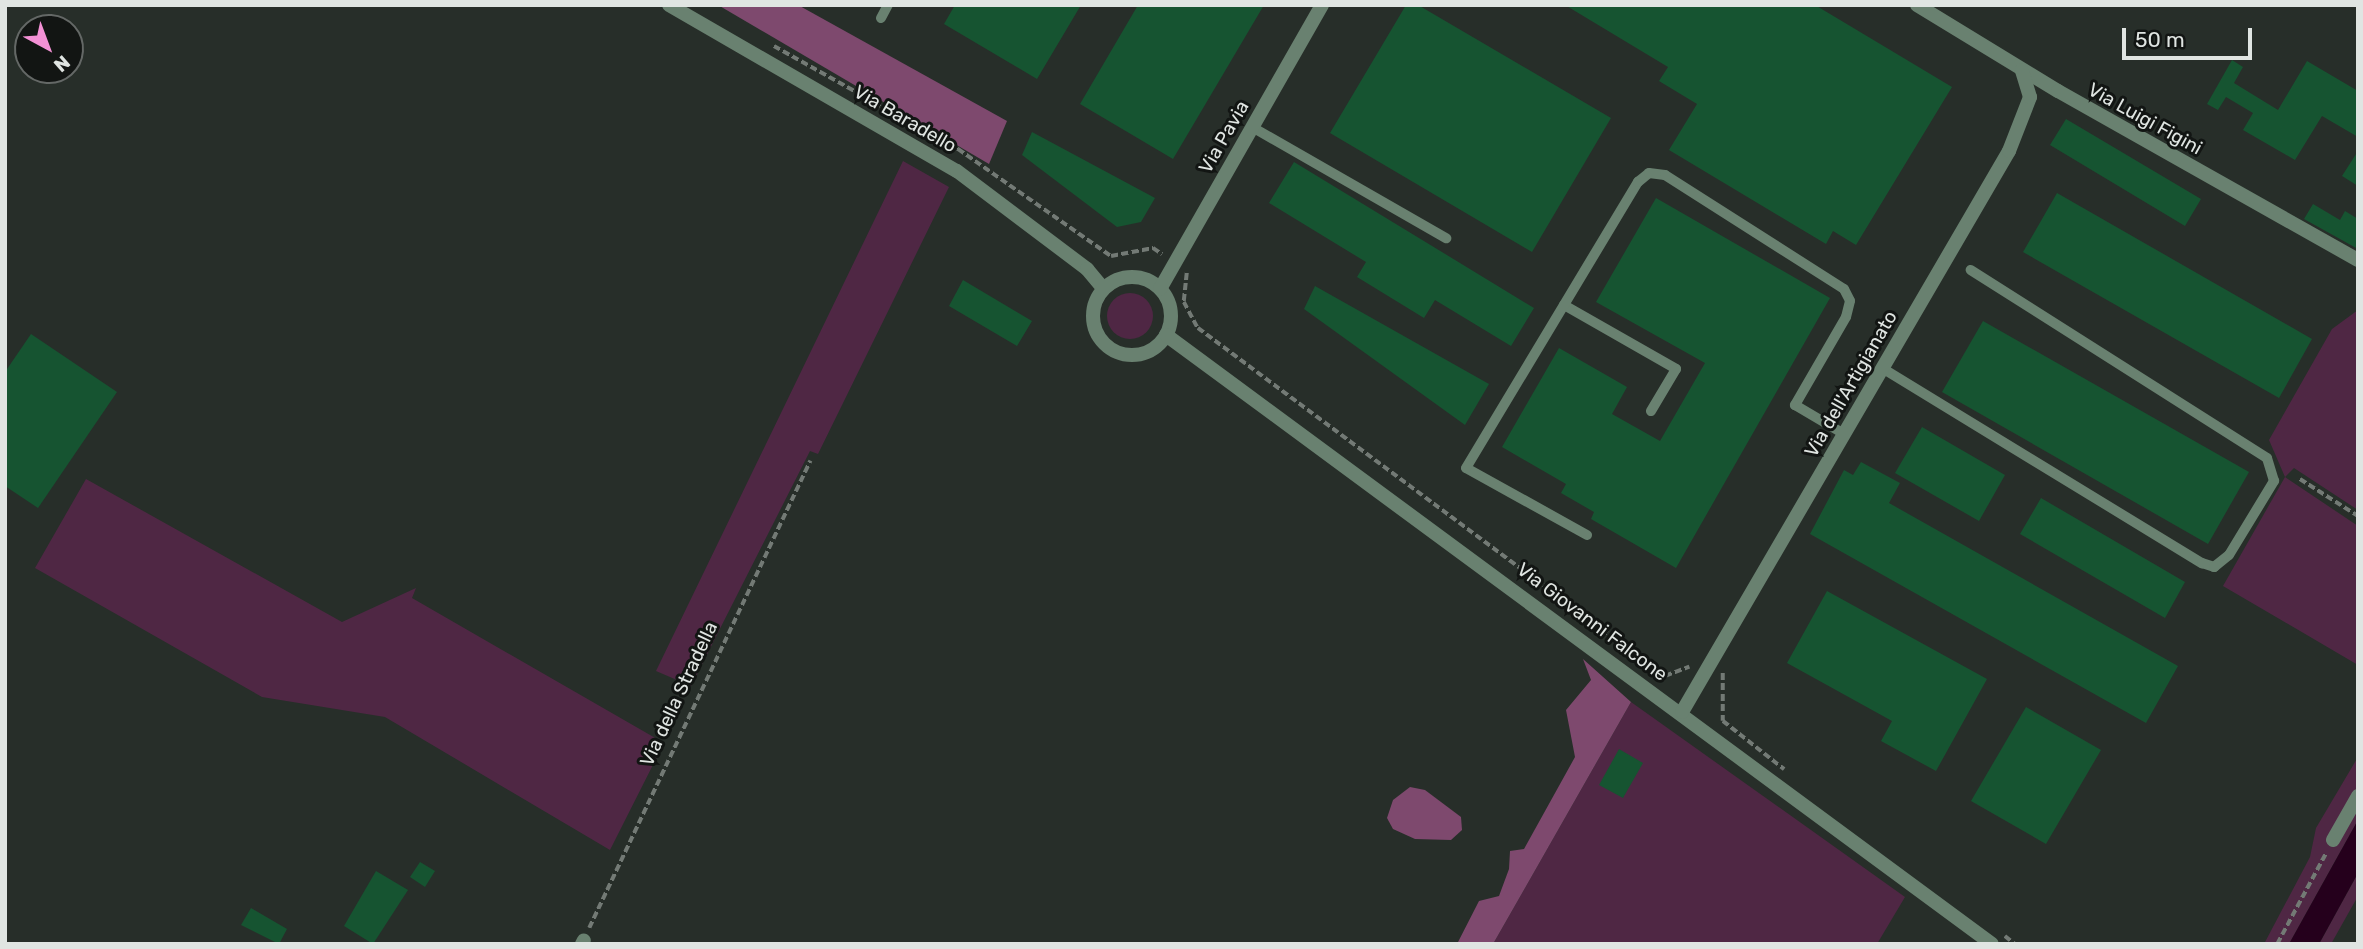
<!DOCTYPE html>
<html>
<head>
<meta charset="utf-8">
<style>
	body { margin:0 }
	#map { position:relative; width:2363px; height:949px; overflow:hidden; background:#272e29; font-family:Rubik,sans-serif }
	div>[style] { position:absolute }
	.green>* { inset:0; background:#4f2744 }
	.round { border-radius:50% }
	.forest>* { inset:0; background:#7e496e }
	.water>* { inset:0; background:#25001c }
	.building>* { inset:0; background:#165431 }
	.path>* { height:3.5px; margin-top:-1.75px; transform-origin:0; background:repeating-linear-gradient(90deg,#737a75 0 7px,transparent 0 10.5px) }
	.service>* { height:10px; margin:-5px; padding:0 5px; transform-origin:5px; border-radius:5px; background:#698170 }
	.minor>* { height:14px; margin:-7px; padding:0 7px; transform-origin:7px; border-radius:7px; background:#698170 }
	.minor>.ring { margin:-7px; padding:0; box-sizing:content-box; background:none; border:14px solid #698170; border-radius:50% }
	span { translate:-50% -50%; white-space:nowrap; text-align:center; line-height:1.15; -webkit-text-stroke:6px #121513; paint-order:stroke }
	.street-label { font-size:19px; color:#e0e5e2 }
	.frame { position:absolute; inset:0; border:7px solid #e0e5e2; pointer-events:none }
	.north { position:absolute; left:14px; top:14px; width:70px; height:70px; box-sizing:border-box; background:#121513; border:2px solid #646866; border-radius:50%; rotate:139deg; font-size:19px; font-weight:700; line-height:28px; text-align:center; color:#e0e5e2 }
	.north::after { content:''; display:block; margin:auto; width:24px; height:32px; background:#f391d5; clip-path:polygon(50% 0,100% 100%,50% 72%,0 100%) }
	.scale { position:absolute; left:2122px; top:28px; width:130px; height:32px; box-sizing:border-box; border:4px solid #e0e5e2; border-top:0; padding-left:9px; font-size:21px; line-height:24px; white-space:nowrap; color:#e0e5e2; -webkit-text-stroke:5px #121513; paint-order:stroke }
</style>
</head>
<body>
<div id="map">
	<div class="green">
		<div style="clip-path:polygon(903px 161px,949px 187px,818px 454px,810px 451px,691px 686px,656px 671px)"></div>
		<div class="round" style="left:1107px;top:293px;width:46px;height:46px"></div>
		<div style="clip-path:polygon(2358px 310px,2358px 510px,2294px 468px,2285px 477px,2358px 526px,2358px 665px,2223px 586px,2285px 477px,2269px 440px,2332px 329px)"></div>
		<div style="clip-path:polygon(86px 479px,342px 622px,416px 588px,412px 598px,664px 743px,610px 850px,385px 717px,262px 697px,35px 568px)"></div>
		<div style="clip-path:polygon(1631px 702px,1905px 897px,1877px 944px,1493px 944px)"></div>
		<div style="clip-path:polygon(2358px 757px,2358px 820px,2289px 944px,2264px 944px,2310px 857px,2316px 828px)"></div>
		<div style="clip-path:polygon(2358px 873px,2358px 896px,2331px 944px,2319px 944px)"></div>
	</div>
	<div class="forest">
		<div style="clip-path:polygon(718px 5px,798px 5px,1007px 121px,989px 164px)"></div>
		<div style="clip-path:polygon(1583px 659px,1631px 702px,1493px 944px,1457px 944px,1479px 901px,1499px 896px,1509px 869px,1510px 851px,1524px 849px,1575px 757px,1566px 710px,1591px 680px)"></div>
		<div style="clip-path:polygon(1410px 787px,1425px 790px,1461px 817px,1462px 830px,1451px 840px,1415px 839px,1393px 829px,1387px 818px,1393px 800px)"></div>
	</div>
	<div class="water">
		<div style="clip-path:polygon(2358px 820px,2358px 873px,2319px 944px,2289px 944px)"></div>
	</div>
	<div class="building">
		<div style="clip-path:polygon(955px 5px,1081px 5px,1037px 79px,944px 24px)"></div>
		<div style="clip-path:polygon(1138px 5px,1264px 5px,1173px 159px,1080px 104px)"></div>
		<div style="clip-path:polygon(1406px 5px,1418px 5px,1611px 118px,1532px 252px,1330px 133px)"></div>
		<div style="clip-path:polygon(1565px 5px,1815px 5px,1952px 87px,1856px 245px,1833px 231px,1826px 244px,1669px 150px,1697px 104px,1659px 81px,1668px 67px)"></div>
		<div style="clip-path:polygon(2232px 60px,2243px 67px,2234px 83px,2278px 110px,2307px 61px,2358px 91px,2358px 137px,2322px 116px,2295px 160px,2243px 130px,2253px 113px,2226px 97px,2218px 110px,2207px 104px)"></div>
		<div style="clip-path:polygon(2066px 119px,2201px 199px,2185px 226px,2050px 145px)"></div>
		<div style="clip-path:polygon(1032px 132px,1155px 198px,1141px 222px,1117px 227px,1022px 155px)"></div>
		<div style="clip-path:polygon(2358px 151px,2358px 186px,2342px 176px)"></div>
		<div style="clip-path:polygon(1294px 162px,1534px 308px,1511px 346px,1435px 300px,1424px 318px,1357px 277px,1366px 262px,1269px 203px)"></div>
		<div style="clip-path:polygon(2057px 193px,2312px 339px,2279px 398px,2023px 252px)"></div>
		<div style="clip-path:polygon(1656px 198px,1830px 298px,1676px 568px,1591px 519px,1594px 512px,1561px 493px,1566px 484px,1502px 447px,1559px 348px,1627px 387px,1612px 414px,1660px 441px,1705px 363px,1596px 302px)"></div>
		<div style="clip-path:polygon(2313px 204px,2340px 220px,2345px 211px,2358px 219px,2358px 249px,2304px 219px)"></div>
		<div style="clip-path:polygon(963px 280px,1032px 321px,1017px 346px,949px 306px)"></div>
		<div style="clip-path:polygon(1315px 286px,1489px 384px,1465px 425px,1304px 309px)"></div>
		<div style="clip-path:polygon(1983px 321px,2249px 472px,2208px 544px,1942px 392px)"></div>
		<div style="clip-path:polygon(31px 334px,117px 392px,38px 508px,5px 486px,5px 372px)"></div>
		<div style="clip-path:polygon(1922px 427px,2005px 475px,1979px 521px,1895px 473px)"></div>
		<div style="clip-path:polygon(1861px 462px,1900px 483px,1889px 503px,2178px 666px,2146px 723px,1810px 534px,1844px 470px,1853px 475px)"></div>
		<div style="clip-path:polygon(2041px 498px,2185px 582px,2165px 618px,2020px 534px)"></div>
		<div style="clip-path:polygon(1827px 591px,1987px 679px,1936px 771px,1881px 741px,1892px 721px,1787px 663px)"></div>
		<div style="clip-path:polygon(2026px 707px,2101px 750px,2046px 844px,1971px 801px)"></div>
		<div style="clip-path:polygon(1619px 749px,1643px 763px,1623px 798px,1599px 785px)"></div>
		<div style="clip-path:polygon(420px 862px,435px 871px,425px 887px,410px 877px)"></div>
		<div style="clip-path:polygon(376px 871px,408px 890px,373px 944px,344px 926px)"></div>
		<div style="clip-path:polygon(251px 908px,287px 929px,279px 944px,241px 925px)"></div>
	</div>
	<div class="path">
		<div style="left:774px;top:46px;width:211px;rotate:29.2deg"></div>
		<div style="left:958px;top:149px;width:187px;rotate:35deg"></div>
		<div style="left:1111px;top:256px;width:43px;rotate:-10.8deg"></div>
		<div style="left:1153px;top:248px;width:11px;rotate:34deg"></div>
		<div style="left:1187px;top:273px;width:29px;rotate:96deg"></div>
		<div style="left:1184px;top:302px;width:30px;rotate:62deg"></div>
		<div style="left:1198px;top:328px;width:582px;rotate:36.69deg"></div>
		<div style="left:1665px;top:676px;width:26px;rotate:-21deg"></div>
		<div style="left:2300px;top:479px;width:69px;rotate:32.5deg"></div>
		<div style="left:1723px;top:673px;width:48px;rotate:90deg"></div>
		<div style="left:1723px;top:721px;width:78px;rotate:38.2deg"></div>
		<div style="left:589px;top:928px;width:517px;rotate:-64.67deg"></div>
		<div style="left:2005px;top:936px;width:13px;rotate:39deg"></div>
		<div style="left:2277px;top:944px;width:103px;rotate:-61.7deg"></div>
	</div>
	<div class="service">
		<div style="left:881px;top:18px;width:15px;rotate:-62deg"></div>
		<div style="left:1252px;top:127px;width:224px;rotate:29.8deg"></div>
		<div style="left:1564px;top:305px;width:129px;rotate:29.7deg"></div>
		<div style="left:1676px;top:369px;width:49px;rotate:120.8deg"></div>
		<div style="left:1882px;top:368px;width:375px;rotate:31.4deg"></div>
		<div style="left:2202px;top:563px;width:13px;rotate:18deg"></div>
		<div style="left:2214px;top:567px;width:19px;rotate:-39deg"></div>
		<div style="left:2229px;top:555px;width:87px;rotate:-58.7deg"></div>
		<div style="left:2274px;top:481px;width:24px;rotate:-107deg"></div>
		<div style="left:2267px;top:458px;width:351px;rotate:-147.6deg"></div>
		<div style="left:1587px;top:535px;width:138px;rotate:-151deg"></div>
		<div style="left:1466px;top:468px;width:334px;rotate:-59deg"></div>
		<div style="left:1638px;top:182px;width:14px;rotate:-39deg"></div>
		<div style="left:1649px;top:173px;width:16px;rotate:7deg"></div>
		<div style="left:1665px;top:175px;width:212px;rotate:32.5deg"></div>
		<div style="left:1844px;top:289px;width:13px;rotate:63deg"></div>
		<div style="left:1850px;top:301px;width:16px;rotate:104deg"></div>
		<div style="left:1846px;top:317px;width:102px;rotate:120.1deg"></div>
		<div style="left:1795px;top:405px;width:57px;rotate:30.6deg"></div>
	</div>
	<div class="minor">
		<div style="left:669px;top:5px;width:332px;rotate:30deg"></div>
		<div style="left:957px;top:171px;width:163px;rotate:37deg"></div>
		<div style="left:1087px;top:269px;width:26px;rotate:50deg"></div>
		<div style="left:1917px;top:5px;width:165px;rotate:31.4deg"></div>
		<div style="left:2058px;top:91px;width:344px;rotate:29.4deg"></div>
		<div class="ring" style="left:1093px;top:277px;width:64px;height:64px"></div>
		<div style="left:1160px;top:289px;width:327px;rotate:-60.3deg"></div>
		<div style="left:1166px;top:335px;width:1026px;rotate:36.4deg"></div>
		<div style="left:1682px;top:712px;width:649px;rotate:-59.76deg"></div>
		<div style="left:2009px;top:151px;width:58px;rotate:-68.7deg"></div>
		<div style="left:2030px;top:97px;width:28px;rotate:-107deg"></div>
		<div style="left:2333px;top:840px;width:51px;rotate:-60.4deg"></div>
		<div style="left:582px;top:944px;width:4px;rotate:-63deg"></div>
	</div>
	<div class="street-label">
		<span style="left:905px;top:119px;rotate:30deg">Via Baradello</span>
		<span style="left:2145px;top:119px;rotate:29deg">Via Luigi Figini</span>
		<span style="left:1224px;top:137px;rotate:-60deg">Via Pavia</span>
		<span style="left:1851px;top:384px;rotate:-60deg">Via dell'Artigianato</span>
		<span style="left:1592px;top:622px;rotate:37deg">Via Giovanni Falcone</span>
		<span style="left:679px;top:694px;rotate:-65deg">Via della Stradella</span>
	</div>
	<div class="frame"></div>
	<div class="north">N</div>
	<div class="scale">50 m</div>
</div>
</body>
</html>
